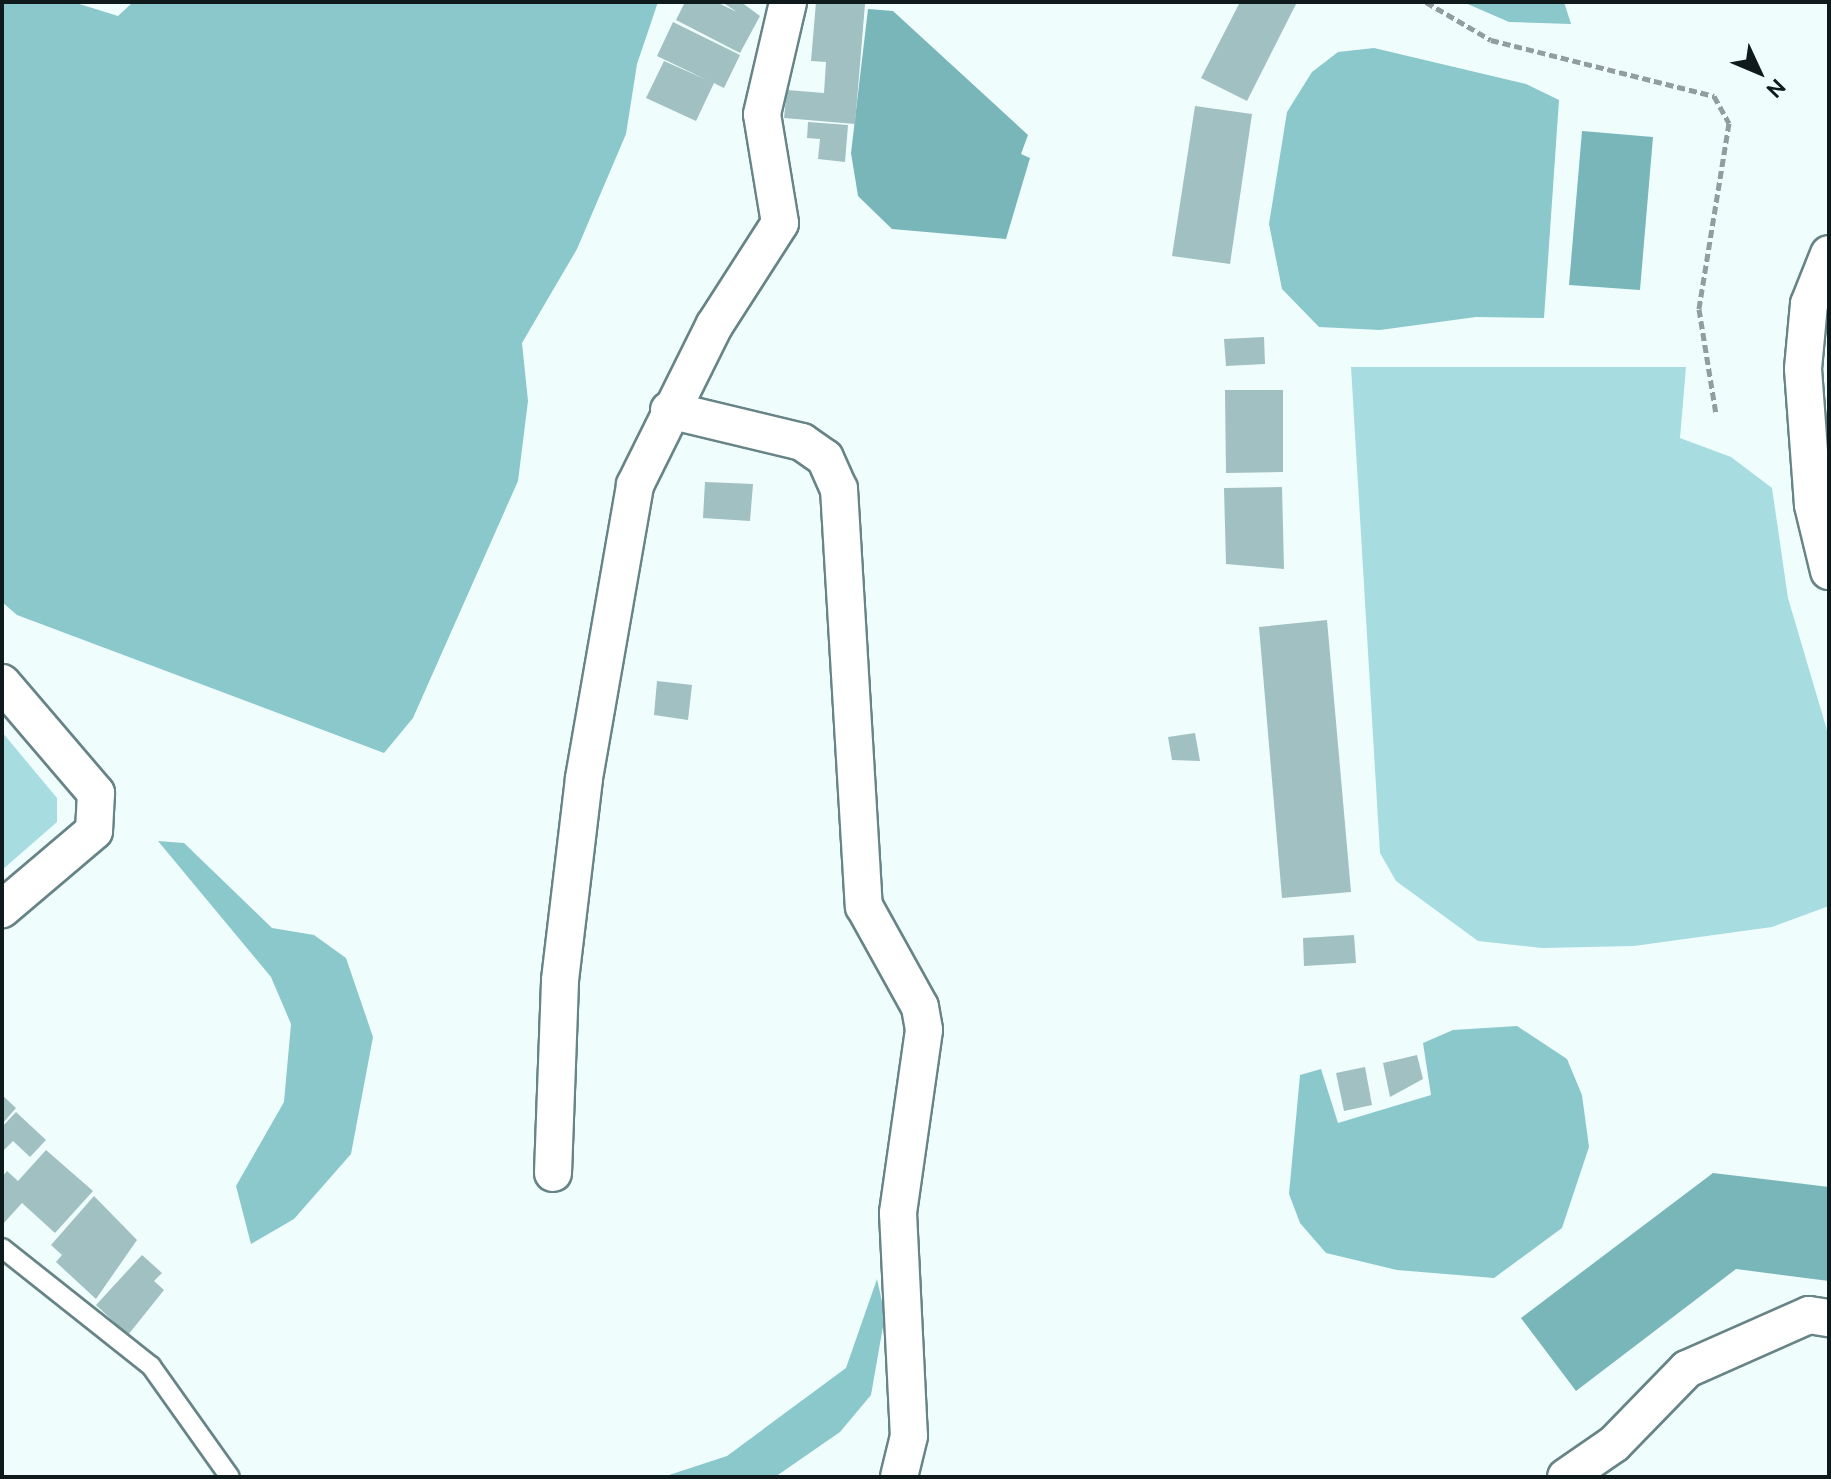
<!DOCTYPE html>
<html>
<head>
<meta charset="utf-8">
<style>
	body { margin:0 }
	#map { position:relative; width:1831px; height:1479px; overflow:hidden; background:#f0fdfd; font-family:Ubuntu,sans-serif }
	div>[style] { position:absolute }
	.green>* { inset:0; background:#a7dde0 }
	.forest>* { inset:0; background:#8bc8cb }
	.water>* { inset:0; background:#79b6b9 }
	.building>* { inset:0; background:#a1c0c2 }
	.path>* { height:5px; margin-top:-2.5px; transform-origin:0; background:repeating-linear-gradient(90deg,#919d9e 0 8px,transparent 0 12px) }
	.roads { filter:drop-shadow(2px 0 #678486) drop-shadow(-2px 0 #678486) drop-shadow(0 2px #678486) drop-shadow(0 -2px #678486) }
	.lane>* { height:18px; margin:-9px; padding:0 9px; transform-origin:9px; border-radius:9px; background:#fff }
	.street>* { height:36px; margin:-18px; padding:0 18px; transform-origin:18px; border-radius:18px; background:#fff }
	span { translate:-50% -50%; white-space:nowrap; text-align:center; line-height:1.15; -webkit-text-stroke:8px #f0fdfd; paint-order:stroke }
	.frame { position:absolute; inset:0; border:4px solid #0e1a1b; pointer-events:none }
	.north { position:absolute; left:1719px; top:32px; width:80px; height:80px; -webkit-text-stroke:6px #f0fdfd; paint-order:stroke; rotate:134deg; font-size:22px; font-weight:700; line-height:32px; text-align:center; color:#0e1a1b }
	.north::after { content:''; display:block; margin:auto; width:28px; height:36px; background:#0e1a1b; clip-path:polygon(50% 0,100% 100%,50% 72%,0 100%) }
</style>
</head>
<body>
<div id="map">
	<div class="green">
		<div style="clip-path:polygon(1351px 367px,1686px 367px,1680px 438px,1731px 457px,1772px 488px,1788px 598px,1829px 737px,1829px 906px,1772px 927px,1634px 946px,1542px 948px,1478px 941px,1396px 881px,1380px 853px)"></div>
		<div style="clip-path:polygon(2px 732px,57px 798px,57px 822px,2px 870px)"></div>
	</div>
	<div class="forest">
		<div style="clip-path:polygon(2px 2px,73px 2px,118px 16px,133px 2px,658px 2px,637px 64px,626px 134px,577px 249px,522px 343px,528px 401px,518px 481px,413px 718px,384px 753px,17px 615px,2px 602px)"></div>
		<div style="clip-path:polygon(1463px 2px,1564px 2px,1571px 24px,1509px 22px)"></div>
		<div style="clip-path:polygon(1374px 48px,1526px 84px,1559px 100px,1544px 318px,1476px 317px,1380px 330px,1319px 327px,1282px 289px,1269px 224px,1287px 112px,1312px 72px,1338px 52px)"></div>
		<div style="clip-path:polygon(158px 841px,184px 843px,272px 928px,314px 935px,346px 958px,373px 1037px,351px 1154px,294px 1219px,251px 1244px,236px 1186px,284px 1102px,291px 1024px,271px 977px)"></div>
		<div style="clip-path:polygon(1517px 1026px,1567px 1059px,1582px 1095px,1589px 1147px,1562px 1228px,1494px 1278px,1397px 1270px,1326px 1253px,1300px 1223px,1289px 1194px,1300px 1075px,1321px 1069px,1338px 1123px,1431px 1095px,1423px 1043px,1453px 1030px)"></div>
		<div style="clip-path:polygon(877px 1279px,885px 1315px,871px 1395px,840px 1432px,775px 1477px,663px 1477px,727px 1456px,846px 1368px)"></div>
	</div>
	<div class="water">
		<div style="clip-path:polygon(868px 9px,893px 11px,1028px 135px,1021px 154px,1030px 158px,1006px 239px,892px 229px,858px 196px,851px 153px)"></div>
		<div style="clip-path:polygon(1582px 131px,1653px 137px,1640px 290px,1569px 285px)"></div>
		<div style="clip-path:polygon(1713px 1173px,1829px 1187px,1829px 1281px,1736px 1269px,1576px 1391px,1521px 1318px)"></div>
	</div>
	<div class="building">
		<div style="clip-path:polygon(685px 2px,716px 2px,737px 12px,722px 2px,741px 2px,760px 16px,740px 53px,676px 20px)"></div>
		<div style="clip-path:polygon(816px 2px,865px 4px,855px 124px,784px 118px,787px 90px,824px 93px,826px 62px,811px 61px)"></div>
		<div style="clip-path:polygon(1240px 2px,1297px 2px,1247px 101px,1201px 78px)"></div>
		<div style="clip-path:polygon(673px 22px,740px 55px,724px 88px,714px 83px,696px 121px,646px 98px,664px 61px,707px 80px,657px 56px)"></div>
		<div style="clip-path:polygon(1195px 106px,1252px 114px,1230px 264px,1172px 256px)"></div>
		<div style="clip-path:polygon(808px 122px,848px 125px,845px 162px,818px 159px,820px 139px,807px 138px)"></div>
		<div style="clip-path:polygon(1264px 337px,1265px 364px,1226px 366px,1224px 339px)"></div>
		<div style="clip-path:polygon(1225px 390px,1283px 390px,1283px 472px,1226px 473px)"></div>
		<div style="clip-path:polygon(705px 482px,753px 484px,750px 521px,703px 518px)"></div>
		<div style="clip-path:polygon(1282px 487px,1284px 569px,1226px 564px,1224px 488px)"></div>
		<div style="clip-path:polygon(1327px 620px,1351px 892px,1282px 898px,1259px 627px)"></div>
		<div style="clip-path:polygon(657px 681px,692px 685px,688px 720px,654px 715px)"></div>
		<div style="clip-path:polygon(1195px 733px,1200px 761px,1172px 760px,1168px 737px)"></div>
		<div style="clip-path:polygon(1354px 935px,1356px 963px,1304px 966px,1303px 938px)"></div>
		<div style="clip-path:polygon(1417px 1055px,1423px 1079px,1390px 1097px,1383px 1063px)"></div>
		<div style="clip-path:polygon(1365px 1067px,1372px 1105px,1344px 1111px,1336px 1073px)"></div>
		<div style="clip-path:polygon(2px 1095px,16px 1108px,2px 1124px)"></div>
		<div style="clip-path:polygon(16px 1112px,46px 1140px,30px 1157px,13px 1141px,2px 1152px,2px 1127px)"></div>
		<div style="clip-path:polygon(46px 1150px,93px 1191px,55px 1233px,22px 1203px,2px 1225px,2px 1177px,7px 1171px,18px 1181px)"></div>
		<div style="clip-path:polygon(94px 1196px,137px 1240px,96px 1299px,56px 1262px,62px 1255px,51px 1245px)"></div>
		<div style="clip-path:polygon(142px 1255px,162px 1273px,154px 1281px,164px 1290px,128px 1335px,96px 1305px)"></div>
	</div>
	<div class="path">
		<div style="left:1426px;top:2px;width:75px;rotate:30.3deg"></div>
		<div style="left:1491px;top:40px;width:230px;rotate:14.1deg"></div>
		<div style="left:1714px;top:96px;width:31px;rotate:61deg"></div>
		<div style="left:1729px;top:123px;width:188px;rotate:99.2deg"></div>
		<div style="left:1699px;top:309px;width:106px;rotate:80.8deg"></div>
	</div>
	<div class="roads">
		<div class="lane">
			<div style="left:2px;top:1248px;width:190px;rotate:38.4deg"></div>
			<div style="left:151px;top:1366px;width:136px;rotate:54.6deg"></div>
		</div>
		<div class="street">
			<div style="left:1829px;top:254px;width:54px;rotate:111.8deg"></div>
			<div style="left:1809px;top:304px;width:65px;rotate:95.3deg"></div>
			<div style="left:1803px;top:369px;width:136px;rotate:85.8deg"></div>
			<div style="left:1813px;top:505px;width:68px;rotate:76.4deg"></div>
			<div style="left:669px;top:410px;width:137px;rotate:13.5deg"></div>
			<div style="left:802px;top:442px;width:28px;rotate:35deg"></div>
			<div style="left:825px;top:458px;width:34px;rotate:66deg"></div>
			<div style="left:839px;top:489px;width:418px;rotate:86.6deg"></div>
			<div style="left:864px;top:906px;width:115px;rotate:61deg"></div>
			<div style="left:920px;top:1007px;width:23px;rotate:80deg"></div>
			<div style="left:924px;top:1030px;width:185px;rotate:98.1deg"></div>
			<div style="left:898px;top:1213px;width:223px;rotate:87.2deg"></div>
			<div style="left:909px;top:1436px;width:42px;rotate:103.7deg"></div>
			<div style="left:2px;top:683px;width:145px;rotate:49.5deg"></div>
			<div style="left:96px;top:793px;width:38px;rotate:93deg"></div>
			<div style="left:94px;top:831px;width:121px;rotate:139.7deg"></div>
			<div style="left:553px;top:1173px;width:193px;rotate:-87.9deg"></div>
			<div style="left:560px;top:980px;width:203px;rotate:-83.2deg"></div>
			<div style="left:584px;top:778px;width:297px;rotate:-80.1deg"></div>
			<div style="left:635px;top:485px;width:178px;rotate:-63.6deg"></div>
			<div style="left:714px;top:326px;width:122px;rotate:-57.3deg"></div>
			<div style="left:780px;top:223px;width:110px;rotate:-99.4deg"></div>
			<div style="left:762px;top:114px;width:115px;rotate:-76.9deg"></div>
			<div style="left:1566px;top:1477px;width:58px;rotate:-34.5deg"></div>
			<div style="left:1614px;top:1444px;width:105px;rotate:-45.8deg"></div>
			<div style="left:1687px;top:1369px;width:133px;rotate:-23.9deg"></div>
			<div style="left:1809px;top:1315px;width:20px;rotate:9deg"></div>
		</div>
	</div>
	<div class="frame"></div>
	<div class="north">N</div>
</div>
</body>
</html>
